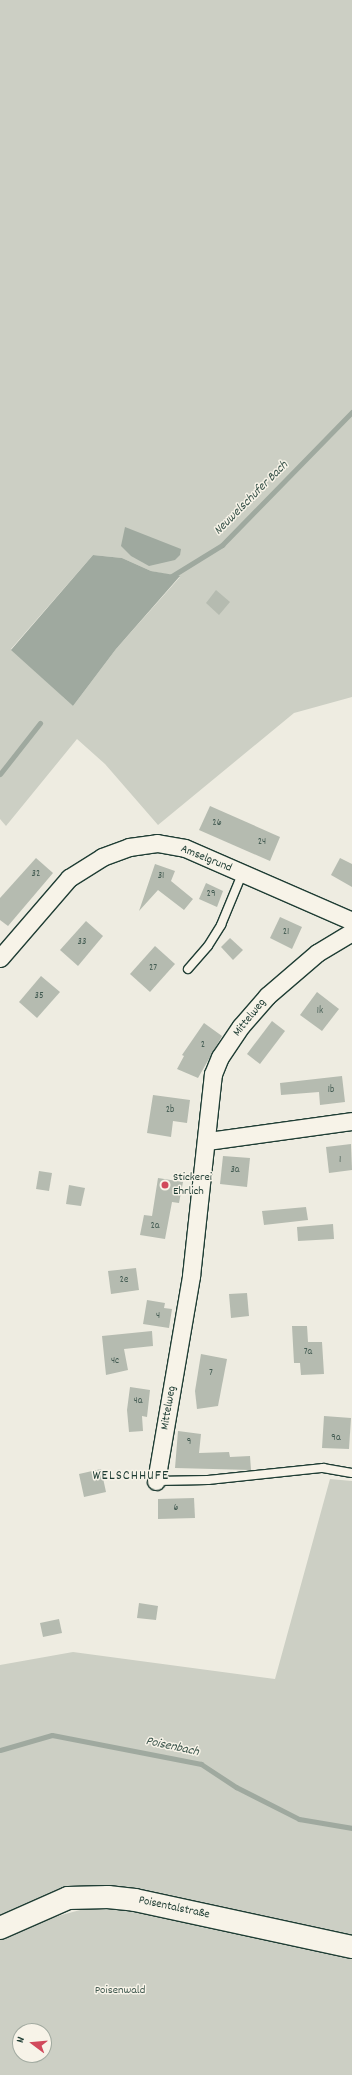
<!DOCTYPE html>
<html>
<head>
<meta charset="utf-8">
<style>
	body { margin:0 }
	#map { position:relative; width:352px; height:2075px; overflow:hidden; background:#eeece1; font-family:Dekko,sans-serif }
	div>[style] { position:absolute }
	.green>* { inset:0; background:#cccfc4 }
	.water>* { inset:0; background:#9fa99f }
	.stream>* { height:5px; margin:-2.5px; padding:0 2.5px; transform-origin:2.5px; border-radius:2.5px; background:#9fa99f }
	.building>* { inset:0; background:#b5bbb0 }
	.roads { filter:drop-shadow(1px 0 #1f3d34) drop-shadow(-1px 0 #1f3d34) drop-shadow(0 1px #1f3d34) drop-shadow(0 -1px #1f3d34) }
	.service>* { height:8px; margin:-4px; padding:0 4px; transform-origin:4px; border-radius:4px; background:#f7f3e8 }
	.minor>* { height:17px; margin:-8.5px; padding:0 8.5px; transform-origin:8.5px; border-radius:8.5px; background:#f7f3e8 }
	.secondary>* { height:22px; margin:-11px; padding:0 11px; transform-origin:11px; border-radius:11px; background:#f7f3e8 }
	.dots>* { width:11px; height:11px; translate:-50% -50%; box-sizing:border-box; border:2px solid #f7f3e8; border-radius:50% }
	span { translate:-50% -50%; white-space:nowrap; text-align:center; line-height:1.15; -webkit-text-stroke:3px #f7f3e8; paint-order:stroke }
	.number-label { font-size:10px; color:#445c53 }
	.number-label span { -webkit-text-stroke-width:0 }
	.street-label { font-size:12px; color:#1f3d34 }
	.poi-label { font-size:12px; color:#1f3d34 }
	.left { translate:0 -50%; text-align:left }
	.park-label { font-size:12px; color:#425a51 }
	.water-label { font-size:13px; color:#3f584f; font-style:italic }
	.quarter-label { font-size:14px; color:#1f3d34; letter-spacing:1px }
	.north { position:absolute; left:12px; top:2023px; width:40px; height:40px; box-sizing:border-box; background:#f7f3e8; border:1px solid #a1aaa0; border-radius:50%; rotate:286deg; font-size:11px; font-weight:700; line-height:16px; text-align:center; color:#1f3d34 }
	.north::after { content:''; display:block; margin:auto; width:14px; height:18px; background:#d1495b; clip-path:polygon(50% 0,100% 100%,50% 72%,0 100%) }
</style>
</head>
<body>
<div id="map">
	<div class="green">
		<div style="clip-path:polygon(evenodd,0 0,352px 0,352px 697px,294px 713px,158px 825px,105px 764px,77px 739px,6px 826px,0 819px,0 0,93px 555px,122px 558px,151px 571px,180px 577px,116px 649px,73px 706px,11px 649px,93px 555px)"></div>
		<div style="clip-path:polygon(330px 1479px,352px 1481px,352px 1940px,65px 1888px,0 1915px,0 1665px,73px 1652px,275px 1679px)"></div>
		<div style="clip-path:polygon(evenodd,110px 1904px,352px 1955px,352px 2075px,0 2075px,0 1940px,29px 1924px,91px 1907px,110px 1904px,20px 2031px,44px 2031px,44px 2055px,20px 2055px,20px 2031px)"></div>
	</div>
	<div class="water">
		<div style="clip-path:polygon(125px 527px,181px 549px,180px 555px,175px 560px,149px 566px,131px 556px,121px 546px)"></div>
		<div style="clip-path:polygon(93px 555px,122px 558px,151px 571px,180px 576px,116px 649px,73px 706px,11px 650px)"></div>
	</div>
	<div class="stream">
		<div style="left:167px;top:579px;width:65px;rotate:-31.7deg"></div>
		<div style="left:222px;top:545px;width:186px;rotate:-45.7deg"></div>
		<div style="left:0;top:774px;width:65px;rotate:-51.9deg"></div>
		<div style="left:0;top:1750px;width:54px;rotate:-16.1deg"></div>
		<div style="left:52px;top:1735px;width:152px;rotate:11deg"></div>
		<div style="left:201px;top:1764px;width:42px;rotate:33.3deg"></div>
		<div style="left:236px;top:1787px;width:71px;rotate:26.9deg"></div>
		<div style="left:299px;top:1819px;width:54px;rotate:9.6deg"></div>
	</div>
	<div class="building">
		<div style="clip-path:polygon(216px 590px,230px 602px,219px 615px,206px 603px)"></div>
		<div style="clip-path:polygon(210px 806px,280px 837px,270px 861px,199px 830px)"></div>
		<div style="clip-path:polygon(36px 858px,53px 873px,8px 926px,0 920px,0 898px)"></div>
		<div style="clip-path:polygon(340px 858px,352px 864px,352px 887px,331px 875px)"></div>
		<div style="clip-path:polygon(155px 864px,175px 871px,171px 881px,193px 899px,184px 910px,158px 890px,139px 911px)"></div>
		<div style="clip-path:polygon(206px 883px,223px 891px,217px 907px,199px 899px)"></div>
		<div style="clip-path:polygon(280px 917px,302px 927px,292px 949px,270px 938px)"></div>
		<div style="clip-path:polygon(86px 921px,103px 936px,78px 966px,60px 950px)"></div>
		<div style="clip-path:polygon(230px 938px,243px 950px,233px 960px,221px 947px)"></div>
		<div style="clip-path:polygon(155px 946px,175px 964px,150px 992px,130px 974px)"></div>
		<div style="clip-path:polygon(41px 976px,60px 992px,37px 1018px,19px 1002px)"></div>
		<div style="clip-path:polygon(317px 992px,339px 1009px,322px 1031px,300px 1015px)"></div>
		<div style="clip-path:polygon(272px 1021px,285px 1031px,260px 1064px,247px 1054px)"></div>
		<div style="clip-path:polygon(204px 1023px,222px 1036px,198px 1078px,177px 1069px,184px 1056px,182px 1055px)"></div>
		<div style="clip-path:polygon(342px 1076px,345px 1102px,320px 1105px,319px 1092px,281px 1095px,280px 1083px)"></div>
		<div style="clip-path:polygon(153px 1095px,190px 1100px,187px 1123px,173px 1121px,171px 1137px,147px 1133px)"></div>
		<div style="clip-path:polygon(351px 1144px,352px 1170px,329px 1173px,326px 1147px)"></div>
		<div style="clip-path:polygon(223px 1156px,250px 1158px,247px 1187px,220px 1184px)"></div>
		<div style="clip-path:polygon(39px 1171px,52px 1173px,49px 1191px,36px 1189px)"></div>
		<div style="clip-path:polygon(158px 1178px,183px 1182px,179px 1203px,172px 1202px,165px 1239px,140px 1235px,144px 1215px,152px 1216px)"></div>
		<div style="clip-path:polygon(69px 1185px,85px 1188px,81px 1206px,66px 1204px)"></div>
		<div style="clip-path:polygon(306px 1207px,308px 1220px,264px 1225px,262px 1211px)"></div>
		<div style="clip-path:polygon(333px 1224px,334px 1239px,298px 1241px,297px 1227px)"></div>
		<div style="clip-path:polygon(136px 1268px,139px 1290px,111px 1294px,108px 1271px)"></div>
		<div style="clip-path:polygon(247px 1293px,249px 1316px,231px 1318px,229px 1294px)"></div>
		<div style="clip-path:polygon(147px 1300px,165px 1303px,164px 1308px,172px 1309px,169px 1328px,143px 1324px)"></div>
		<div style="clip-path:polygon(292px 1326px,307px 1326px,308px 1342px,322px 1342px,324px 1374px,301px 1375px,300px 1363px,294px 1363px)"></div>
		<div style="clip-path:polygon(152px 1331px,153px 1346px,124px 1349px,128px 1370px,106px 1375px,102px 1336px)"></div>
		<div style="clip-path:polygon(201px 1354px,227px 1359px,218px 1406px,197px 1409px,195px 1391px)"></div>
		<div style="clip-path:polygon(130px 1387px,150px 1390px,147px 1417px,142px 1416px,143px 1431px,129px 1432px,127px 1410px)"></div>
		<div style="clip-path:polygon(324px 1416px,351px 1418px,349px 1449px,322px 1448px)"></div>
		<div style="clip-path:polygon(178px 1431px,201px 1434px,199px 1453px,229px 1452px,230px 1457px,250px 1456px,251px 1470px,175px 1468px)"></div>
		<div style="clip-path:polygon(101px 1469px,106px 1492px,84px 1497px,79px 1474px)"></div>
		<div style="clip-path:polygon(194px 1498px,195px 1518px,158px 1519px,158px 1499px)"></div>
		<div style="clip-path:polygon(139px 1603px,158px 1606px,156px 1620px,137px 1618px)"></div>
		<div style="clip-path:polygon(59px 1619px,62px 1633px,43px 1637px,40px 1623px)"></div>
	</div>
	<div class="roads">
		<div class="service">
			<div style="left:188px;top:969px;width:30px;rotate:-49deg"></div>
			<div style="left:208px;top:946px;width:25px;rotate:-58deg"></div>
			<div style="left:221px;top:925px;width:55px;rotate:-67.6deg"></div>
			<div style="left:156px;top:1481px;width:52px;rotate:-1.1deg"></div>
			<div style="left:208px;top:1480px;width:116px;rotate:-6deg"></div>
			<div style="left:323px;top:1468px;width:29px;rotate:10deg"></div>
		</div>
		<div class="minor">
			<div style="left:0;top:958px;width:106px;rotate:-49.2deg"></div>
			<div style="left:69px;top:878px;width:39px;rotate:-32deg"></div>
			<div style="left:102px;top:857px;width:29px;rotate:-20deg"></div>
			<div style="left:129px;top:847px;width:28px;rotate:-8deg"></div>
			<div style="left:157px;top:843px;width:28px;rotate:10deg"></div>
			<div style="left:185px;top:848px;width:182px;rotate:23.6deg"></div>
			<div style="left:208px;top:1141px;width:145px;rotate:-7.9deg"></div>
			<div style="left:156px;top:1481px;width:208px;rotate:-80.3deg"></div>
			<div style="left:191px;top:1276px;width:203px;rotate:-83.8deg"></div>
			<div style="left:213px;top:1074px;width:18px;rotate:-68deg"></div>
			<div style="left:220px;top:1057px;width:37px;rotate:-56deg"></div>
			<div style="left:241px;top:1026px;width:40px;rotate:-49deg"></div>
			<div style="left:267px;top:996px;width:66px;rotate:-40.7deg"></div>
			<div style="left:317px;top:953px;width:41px;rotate:-31deg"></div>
		</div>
		<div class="secondary">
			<div style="left:0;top:1928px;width:74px;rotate:-23.8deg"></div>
			<div style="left:68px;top:1898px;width:40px;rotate:-1.4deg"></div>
			<div style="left:108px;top:1897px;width:27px;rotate:6deg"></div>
			<div style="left:135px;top:1900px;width:222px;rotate:12.2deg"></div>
		</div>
	</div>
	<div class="dots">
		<div style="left:165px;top:1185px;background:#d1495b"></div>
	</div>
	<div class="number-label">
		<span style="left:217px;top:824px">26</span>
		<span style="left:262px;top:843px">24</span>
		<span style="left:36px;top:875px">32</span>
		<span style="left:161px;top:877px">31</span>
		<span style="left:211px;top:895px">29</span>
		<span style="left:286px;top:933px">21</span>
		<span style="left:82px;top:943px">33</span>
		<span style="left:153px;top:969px">27</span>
		<span style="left:39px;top:997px">35</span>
		<span style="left:320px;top:1012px">1k</span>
		<span style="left:203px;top:1046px">2</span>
		<span style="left:331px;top:1091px">1b</span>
		<span style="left:170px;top:1111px">2b</span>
		<span style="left:340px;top:1161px">1</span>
		<span style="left:235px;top:1171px">3a</span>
		<span style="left:155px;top:1227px">2a</span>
		<span style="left:124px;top:1281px">2e</span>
		<span style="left:158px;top:1317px">4</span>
		<span style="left:308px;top:1353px">7a</span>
		<span style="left:115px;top:1362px">4c</span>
		<span style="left:211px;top:1374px">7</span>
		<span style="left:138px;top:1402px">4a</span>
		<span style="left:336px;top:1439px">9a</span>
		<span style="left:189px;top:1443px">9</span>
		<span style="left:176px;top:1509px">6</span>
	</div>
	<div class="street-label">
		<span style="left:206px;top:859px;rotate:22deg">Amselgrund</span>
		<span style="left:250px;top:1018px;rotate:-51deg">Mittelweg</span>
		<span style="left:169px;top:1408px;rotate:-80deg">Mittelweg</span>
		<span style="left:174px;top:1908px;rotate:12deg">Poisentalstraße</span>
	</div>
	<div class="poi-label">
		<span class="left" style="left:173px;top:1185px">Stickerei<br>Ehrlich</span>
	</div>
	<div class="park-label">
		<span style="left:120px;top:1991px">Poisenwald</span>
	</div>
	<div class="water-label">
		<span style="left:252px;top:499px;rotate:-45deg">Neuwelschufer Bach</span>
		<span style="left:172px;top:1748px;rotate:12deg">Poisenbach</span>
	</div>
	<div class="quarter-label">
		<span style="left:131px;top:1476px">WELSCHHUFE</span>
	</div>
	<div class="north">N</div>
</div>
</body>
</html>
